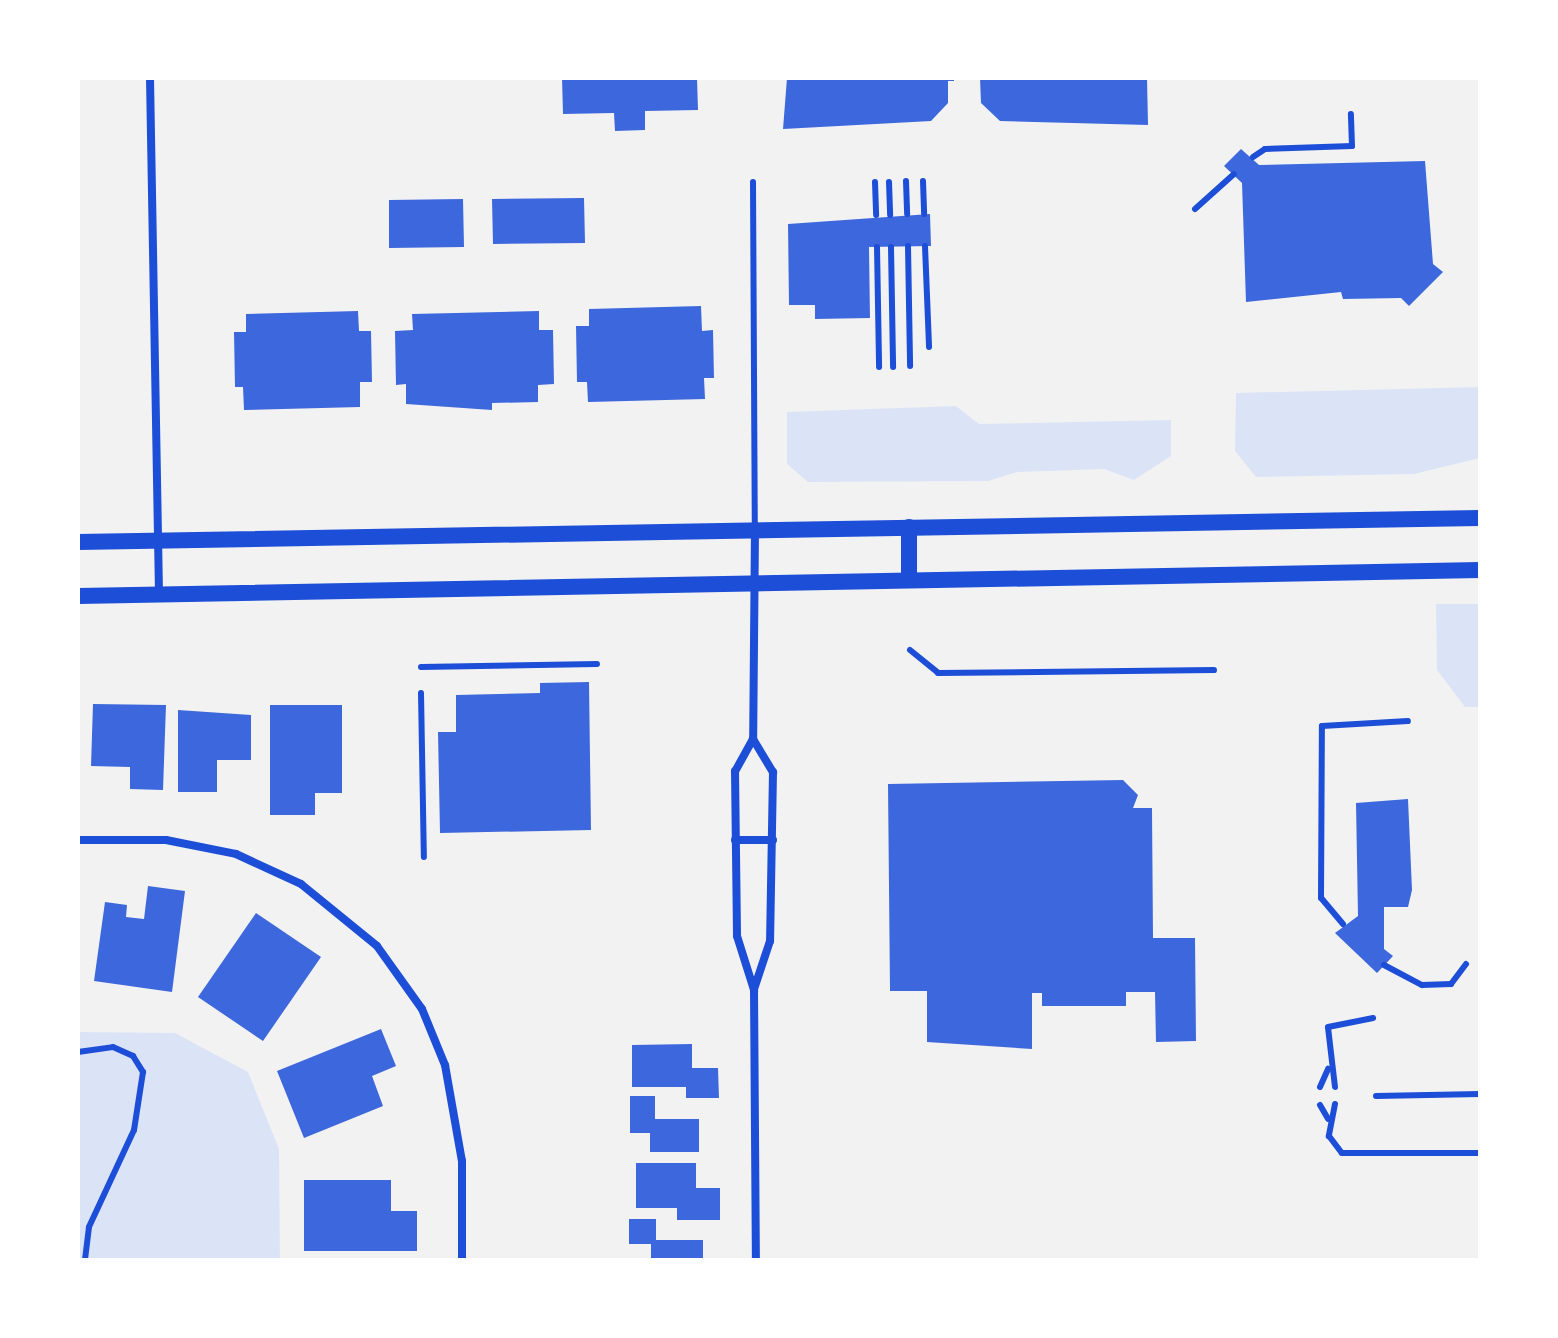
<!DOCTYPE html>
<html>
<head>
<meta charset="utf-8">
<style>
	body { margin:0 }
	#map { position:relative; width:1558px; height:1338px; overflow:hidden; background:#f2f2f2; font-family:"Public Sans",sans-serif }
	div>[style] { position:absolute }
	.green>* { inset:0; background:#dbe4f7 }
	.building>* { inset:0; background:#3d67dc }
	.service>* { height:6px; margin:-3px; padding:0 3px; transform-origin:3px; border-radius:3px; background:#1d4ed8 }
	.minor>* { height:8px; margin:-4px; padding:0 4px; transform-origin:4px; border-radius:4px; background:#1d4ed8 }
	.secondary>* { height:16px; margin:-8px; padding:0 8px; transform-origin:8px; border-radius:8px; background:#1d4ed8 }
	span { translate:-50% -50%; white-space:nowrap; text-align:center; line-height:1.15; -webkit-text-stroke:7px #fff; paint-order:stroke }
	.frame { position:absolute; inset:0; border:80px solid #fff; pointer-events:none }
</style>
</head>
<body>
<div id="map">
	<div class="green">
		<div style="clip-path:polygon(1480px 387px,1480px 458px,1414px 474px,1256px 477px,1235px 451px,1236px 393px)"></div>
		<div style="clip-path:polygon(956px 406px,979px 424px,1171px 420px,1171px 456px,1134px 480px,1104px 469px,1017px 472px,988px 481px,808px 482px,787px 464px,787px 412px)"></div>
		<div style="clip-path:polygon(1436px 604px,1480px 604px,1480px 707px,1465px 707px,1437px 670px)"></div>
		<div style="clip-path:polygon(78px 1032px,175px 1033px,248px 1072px,279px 1149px,280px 1260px,78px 1260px)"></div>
	</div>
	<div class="building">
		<div style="clip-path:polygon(562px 78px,697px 78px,698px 110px,645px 111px,645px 130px,615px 131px,614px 113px,563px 114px)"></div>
		<div style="clip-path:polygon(787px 78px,954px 78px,954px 81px,948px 81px,948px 103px,931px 121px,783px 129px)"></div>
		<div style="clip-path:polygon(980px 78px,1147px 78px,1148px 125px,1000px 121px,981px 103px)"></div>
		<div style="clip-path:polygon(1241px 149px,1259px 165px,1425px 161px,1433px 264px,1443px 272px,1409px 306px,1401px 298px,1343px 299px,1341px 292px,1246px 302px,1242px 183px,1224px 166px)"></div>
		<div style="clip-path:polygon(584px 198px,585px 243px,493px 244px,492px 199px)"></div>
		<div style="clip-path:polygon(463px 199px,464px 247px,389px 248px,389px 200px)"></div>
		<div style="clip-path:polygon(930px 214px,931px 246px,869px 247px,870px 318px,815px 319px,815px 305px,789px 305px,788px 224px)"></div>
		<div style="clip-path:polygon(701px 306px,702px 331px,713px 330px,714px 378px,704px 378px,705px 399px,588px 402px,587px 382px,577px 382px,576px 326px,589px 326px,589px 309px)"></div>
		<div style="clip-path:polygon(358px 311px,359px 331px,371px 331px,372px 382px,360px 382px,360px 407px,244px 410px,243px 387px,235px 387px,234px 332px,246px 332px,246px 314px)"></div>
		<div style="clip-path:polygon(539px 311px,539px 330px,553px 330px,554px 384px,538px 385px,538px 402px,492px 403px,492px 410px,406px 404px,406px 384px,396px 385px,395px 331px,413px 330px,412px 314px)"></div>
		<div style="clip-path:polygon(589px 682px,591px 830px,440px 833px,438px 732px,456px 732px,456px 695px,540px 693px,540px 683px)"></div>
		<div style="clip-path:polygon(93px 704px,166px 705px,163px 790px,130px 789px,130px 767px,91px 766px)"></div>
		<div style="clip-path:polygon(270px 705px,342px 705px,342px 793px,315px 793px,315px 815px,270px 815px)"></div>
		<div style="clip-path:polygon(178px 710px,251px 715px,251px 760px,217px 760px,217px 792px,178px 792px)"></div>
		<div style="clip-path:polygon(1123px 780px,1138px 795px,1133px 808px,1152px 808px,1153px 938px,1195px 938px,1196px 1041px,1156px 1042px,1155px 992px,1126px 992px,1126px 1006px,1042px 1006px,1042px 993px,1032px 993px,1032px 1049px,927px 1042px,927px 991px,890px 991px,888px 784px)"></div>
		<div style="clip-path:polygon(1408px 799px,1412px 890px,1408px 907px,1384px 907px,1384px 949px,1393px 956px,1377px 973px,1335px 933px,1358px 916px,1356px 803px)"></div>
		<div style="clip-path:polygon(148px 886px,185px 891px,172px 992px,94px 981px,105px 902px,127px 905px,126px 917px,144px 919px)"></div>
		<div style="clip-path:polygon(256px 913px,321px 957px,263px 1041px,198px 997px)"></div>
		<div style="clip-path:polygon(381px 1029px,396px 1066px,372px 1076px,383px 1106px,304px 1138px,277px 1071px)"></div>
		<div style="clip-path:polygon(692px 1044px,692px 1068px,718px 1068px,719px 1098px,686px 1098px,686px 1087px,632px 1087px,632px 1045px)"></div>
		<div style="clip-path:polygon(630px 1096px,655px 1096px,655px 1119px,699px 1119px,699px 1152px,650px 1152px,650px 1133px,630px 1133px)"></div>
		<div style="clip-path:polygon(636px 1163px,696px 1163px,696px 1188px,720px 1188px,720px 1220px,677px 1220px,677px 1208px,636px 1208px)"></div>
		<div style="clip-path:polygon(304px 1180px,391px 1180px,391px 1211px,417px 1211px,417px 1251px,304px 1251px)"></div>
		<div style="clip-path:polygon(629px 1219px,656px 1219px,656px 1240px,703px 1240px,703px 1260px,651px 1260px,651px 1244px,629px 1244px)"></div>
	</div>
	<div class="service">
		<div style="left:1253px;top:157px;width:14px;rotate:-34deg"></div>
		<div style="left:1265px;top:149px;width:87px;rotate:-2deg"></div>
		<div style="left:1352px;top:146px;width:32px;rotate:-92deg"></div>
		<div style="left:906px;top:181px;width:33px;rotate:88deg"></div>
		<div style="left:923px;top:181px;width:33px;rotate:88deg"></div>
		<div style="left:753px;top:182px;width:347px;rotate:89.7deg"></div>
		<div style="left:875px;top:182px;width:33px;rotate:88deg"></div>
		<div style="left:889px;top:182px;width:33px;rotate:88deg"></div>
		<div style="left:1195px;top:209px;width:52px;rotate:-41.9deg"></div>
		<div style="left:908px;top:246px;width:120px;rotate:89deg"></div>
		<div style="left:925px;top:246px;width:101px;rotate:87.7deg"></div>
		<div style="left:877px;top:247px;width:120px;rotate:89deg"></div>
		<div style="left:891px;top:247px;width:120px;rotate:89deg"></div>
		<div style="left:910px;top:650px;width:36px;rotate:39deg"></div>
		<div style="left:938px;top:673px;width:276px;rotate:-0.6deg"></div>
		<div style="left:421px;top:667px;width:176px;rotate:-1deg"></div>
		<div style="left:421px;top:693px;width:164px;rotate:89deg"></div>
		<div style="left:1343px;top:924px;width:34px;rotate:-130deg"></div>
		<div style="left:1321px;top:898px;width:172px;rotate:-89.7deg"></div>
		<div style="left:1322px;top:726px;width:86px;rotate:-3.3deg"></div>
		<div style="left:1384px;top:965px;width:43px;rotate:27.8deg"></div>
		<div style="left:1422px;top:985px;width:29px;rotate:-2deg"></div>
		<div style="left:1451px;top:984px;width:25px;rotate:-53deg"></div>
		<div style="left:78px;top:1052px;width:35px;rotate:-8deg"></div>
		<div style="left:113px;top:1047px;width:22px;rotate:24deg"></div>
		<div style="left:133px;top:1056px;width:19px;rotate:58deg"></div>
		<div style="left:143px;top:1072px;width:59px;rotate:98.8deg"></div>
		<div style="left:134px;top:1130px;width:107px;rotate:114.9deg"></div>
		<div style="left:89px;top:1227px;width:33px;rotate:97deg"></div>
		<div style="left:1320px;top:1087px;width:20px;rotate:-66deg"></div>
		<div style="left:1335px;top:1087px;width:60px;rotate:-96.7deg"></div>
		<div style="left:1328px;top:1027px;width:46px;rotate:-11.3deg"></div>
		<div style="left:1376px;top:1096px;width:104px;rotate:-1.1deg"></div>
		<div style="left:1335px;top:1104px;width:33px;rotate:101deg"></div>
		<div style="left:1329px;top:1136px;width:21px;rotate:53deg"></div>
		<div style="left:1342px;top:1153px;width:138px"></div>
		<div style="left:1320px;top:1105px;width:16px;rotate:60deg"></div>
	</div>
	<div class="minor">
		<div style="left:150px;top:78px;width:516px;rotate:89deg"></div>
		<div style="left:755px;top:529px;width:210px;rotate:90.5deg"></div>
		<div style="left:753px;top:739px;width:37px;rotate:119deg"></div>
		<div style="left:735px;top:771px;width:165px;rotate:89.3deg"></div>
		<div style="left:737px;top:936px;width:57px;rotate:72.5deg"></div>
		<div style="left:754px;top:990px;width:270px;rotate:89.6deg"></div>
		<div style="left:753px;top:739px;width:39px;rotate:59deg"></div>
		<div style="left:773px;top:772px;width:169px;rotate:91deg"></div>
		<div style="left:770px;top:941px;width:51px;rotate:108.4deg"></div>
		<div style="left:78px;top:840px;width:88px"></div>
		<div style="left:166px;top:840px;width:71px;rotate:11.3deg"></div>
		<div style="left:236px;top:854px;width:72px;rotate:24.8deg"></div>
		<div style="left:301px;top:884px;width:98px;rotate:39.2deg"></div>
		<div style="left:377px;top:946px;width:77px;rotate:54.5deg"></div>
		<div style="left:422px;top:1009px;width:61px;rotate:67.7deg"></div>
		<div style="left:445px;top:1065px;width:97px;rotate:80deg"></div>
		<div style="left:462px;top:1161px;width:99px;rotate:90deg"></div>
		<div style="left:735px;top:840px;width:38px"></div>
	</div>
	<div class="secondary">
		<div style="left:909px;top:527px;width:52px;rotate:90deg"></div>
		<div style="left:78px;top:542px;width:1402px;rotate:-0.98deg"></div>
		<div style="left:78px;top:596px;width:1402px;rotate:-1.06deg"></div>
	</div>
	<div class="frame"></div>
</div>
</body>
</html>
